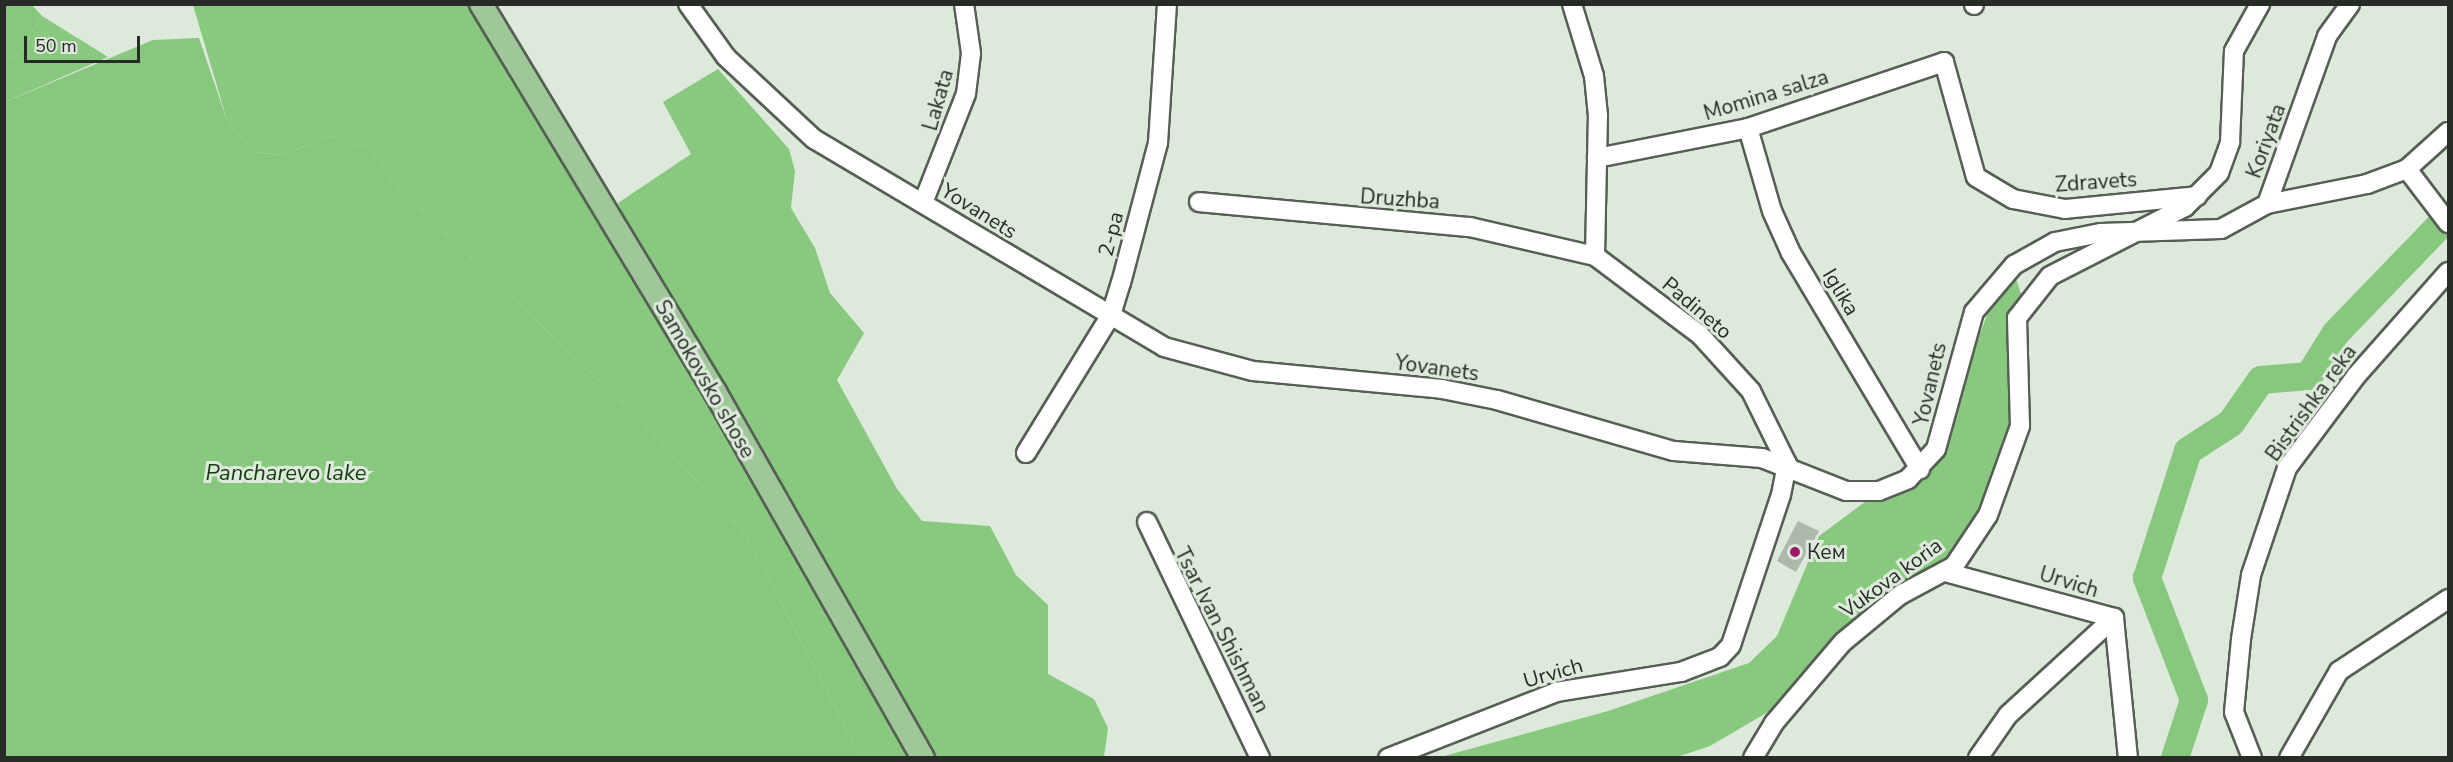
<!DOCTYPE html>
<html>
<head>
<meta charset="utf-8">
<style>
	body { margin:0 }
	#map { position:relative; width:2453px; height:762px; overflow:hidden; background:#dde9db; font-family:"Nunito Sans",sans-serif }
	div>[style] { position:absolute }
	.forest>* { inset:0; background:#88c87f }
	.water>* { inset:0; background:#87c77e }
	.river>* { height:28px; margin:-14px; padding:0 14px; transform-origin:14px; border-radius:14px; background:#87c77e }
	.building>* { inset:0; background:#adb8ab }
	.roads { filter:drop-shadow(2px 0 #555f53) drop-shadow(-2px 0 #555f53) drop-shadow(0 2px #555f53) drop-shadow(0 -2px #555f53) }
	.minor>* { height:18px; margin:-9px; padding:0 9px; transform-origin:9px; border-radius:9px; background:#fff }
	.major>* { height:22px; margin:-11px; padding:0 11px; transform-origin:11px; border-radius:11px; background:#a0c79a }
	.dots>* { width:16px; height:16px; translate:-50% -50%; box-sizing:border-box; border:3px solid #dde9db; border-radius:50% }
	span { translate:-50% -50%; white-space:nowrap; text-align:center; line-height:1.15; -webkit-text-stroke:6px #dde9db; paint-order:stroke }
	.street-label { font-size:21px; color:#272c27 }
	.poi-label { font-size:21px; color:#272c27 }
	.left { translate:0 -50%; text-align:left }
	.water-label { font-size:22px; color:#123d0c; font-style:italic }
	.frame { position:absolute; inset:0; border:6px solid #272c27; pointer-events:none }
	.scale { position:absolute; left:24px; top:36px; width:116px; height:27px; box-sizing:border-box; border:3px solid #272c27; border-top:0; padding-left:8px; font-size:18px; line-height:21px; white-space:nowrap; color:#272c27; -webkit-text-stroke:4px #dde9db; paint-order:stroke }
</style>
</head>
<body>
<div id="map">
	<div class="forest">
		<div style="clip-path:polygon(193px 5px,468px 5px,920px 757px,861px 757px,745px 534px,644px 424px,397px 187px,370px 149px,330px 136px,283px 155px,253px 152px,227px 120px)"></div>
		<div style="clip-path:polygon(42px 16px,108px 57px,5px 102px,5px 60px,18px 55px)"></div>
		<div style="clip-path:polygon(718px 69px,789px 149px,795px 171px,791px 208px,815px 248px,830px 293px,864px 333px,837px 380px,897px 489px,922px 521px,990px 526px,1016px 575px,1048px 605px,1048px 674px,1094px 699px,1108px 728px,1104px 757px,935px 757px,632px 238px,618px 203px,691px 154px,663px 102px)"></div>
		<div style="clip-path:polygon(2013px 270px,2023px 300px,2007px 461px,1954px 566px,1897px 595px,1780px 705px,1710px 746px,1674px 758px,1437px 758px,1608px 711px,1749px 663px,1777px 636px,1819px 536px,1936px 449px,1997px 289px)"></div>
	</div>
	<div class="water">
		<div style="clip-path:polygon(5px 4px,32px 5px,42px 16px,18px 55px,5px 60px)"></div>
		<div style="clip-path:polygon(199px 38px,227px 120px,253px 152px,283px 155px,330px 136px,370px 149px,397px 187px,644px 424px,745px 534px,861px 757px,5px 757px,5px 102px,153px 40px)"></div>
	</div>
	<div class="river">
		<div style="left:2175px;top:758px;width:61px;rotate:-71.9deg"></div>
		<div style="left:2194px;top:700px;width:131px;rotate:-111.1deg"></div>
		<div style="left:2147px;top:578px;width:133px;rotate:-72.1deg"></div>
		<div style="left:2188px;top:451px;width:51px;rotate:-33.1deg"></div>
		<div style="left:2231px;top:423px;width:52px;rotate:-55.1deg"></div>
		<div style="left:2261px;top:380px;width:48px;rotate:-4.8deg"></div>
		<div style="left:2309px;top:376px;width:51px;rotate:-57.9deg"></div>
		<div style="left:2336px;top:333px;width:161px;rotate:-46deg"></div>
	</div>
	<div class="building">
		<div style="clip-path:polygon(1798px 521px,1819px 531px,1796px 572px,1777px 561px)"></div>
	</div>
	<div class="roads">
		<div class="minor">
			<div style="left:688px;top:4px;width:65px;rotate:54.4deg"></div>
			<div style="left:726px;top:57px;width:120px;rotate:43deg"></div>
			<div style="left:814px;top:139px;width:407px;rotate:30.7deg"></div>
			<div style="left:1164px;top:347px;width:92px;rotate:15.1deg"></div>
			<div style="left:1253px;top:371px;width:190px;rotate:5.4deg"></div>
			<div style="left:1442px;top:389px;width:56px;rotate:11.3deg"></div>
			<div style="left:1497px;top:400px;width:184px;rotate:16.1deg"></div>
			<div style="left:1674px;top:451px;width:88px;rotate:4.5deg"></div>
			<div style="left:1762px;top:458px;width:90px;rotate:21.4deg"></div>
			<div style="left:1846px;top:491px;width:33px"></div>
			<div style="left:1879px;top:491px;width:31px;rotate:-22deg"></div>
			<div style="left:1908px;top:479px;width:41px;rotate:-47deg"></div>
			<div style="left:1936px;top:449px;width:142px;rotate:-74.5deg"></div>
			<div style="left:1974px;top:312px;width:62px;rotate:-49.6deg"></div>
			<div style="left:2014px;top:265px;width:47px;rotate:-29.3deg"></div>
			<div style="left:2055px;top:242px;width:47px;rotate:-11.1deg"></div>
			<div style="left:2101px;top:233px;width:120px;rotate:-1.9deg"></div>
			<div style="left:2221px;top:229px;width:52px;rotate:-28.5deg"></div>
			<div style="left:2267px;top:204px;width:178px;rotate:-70.3deg"></div>
			<div style="left:2327px;top:36px;width:39px;rotate:-54deg"></div>
			<div style="left:1974px;top:4px;width:1px;rotate:90deg"></div>
			<div style="left:1748px;top:128px;width:86px;rotate:73.9deg"></div>
			<div style="left:1772px;top:211px;width:46px;rotate:65.7deg"></div>
			<div style="left:1791px;top:253px;width:252px;rotate:59.2deg"></div>
			<div style="left:1597px;top:158px;width:154px;rotate:-11.2deg"></div>
			<div style="left:1748px;top:128px;width:207px;rotate:-18.6deg"></div>
			<div style="left:1944px;top:62px;width:119px;rotate:74.5deg"></div>
			<div style="left:1976px;top:177px;width:43px;rotate:30.7deg"></div>
			<div style="left:2013px;top:199px;width:53px;rotate:10.9deg"></div>
			<div style="left:2065px;top:209px;width:133px;rotate:-5.6deg"></div>
			<div style="left:2407px;top:169px;width:68px;rotate:52.8deg"></div>
			<div style="left:1199px;top:202px;width:272px;rotate:5.3deg"></div>
			<div style="left:1470px;top:227px;width:128px;rotate:13.1deg"></div>
			<div style="left:923px;top:203px;width:117px;rotate:-68.5deg"></div>
			<div style="left:966px;top:94px;width:41px;rotate:-83deg"></div>
			<div style="left:971px;top:53px;width:49px;rotate:-98.1deg"></div>
			<div style="left:2267px;top:204px;width:102px;rotate:-11.3deg"></div>
			<div style="left:2367px;top:184px;width:43px;rotate:-20.6deg"></div>
			<div style="left:2407px;top:169px;width:55px;rotate:-42.1deg"></div>
			<div style="left:1026px;top:453px;width:162px;rotate:-58.4deg"></div>
			<div style="left:1111px;top:315px;width:34px;rotate:-73deg"></div>
			<div style="left:1121px;top:283px;width:145px;rotate:-75.2deg"></div>
			<div style="left:1158px;top:143px;width:139px;rotate:-86.3deg"></div>
			<div style="left:1147px;top:522px;width:262px;rotate:64.4deg"></div>
			<div style="left:1945px;top:572px;width:175px;rotate:15.2deg"></div>
			<div style="left:2114px;top:618px;width:141px;rotate:84.3deg"></div>
			<div style="left:1388px;top:758px;width:180px;rotate:-21.4deg"></div>
			<div style="left:1556px;top:692px;width:127px;rotate:-9.1deg"></div>
			<div style="left:1681px;top:672px;width:42px;rotate:-21deg"></div>
			<div style="left:1720px;top:657px;width:16px;rotate:-47deg"></div>
			<div style="left:1731px;top:645px;width:158px;rotate:-71.6deg"></div>
			<div style="left:1781px;top:495px;width:32px;rotate:-79deg"></div>
			<div style="left:1787px;top:464px;width:81px;rotate:-116.3deg"></div>
			<div style="left:1751px;top:391px;width:76px;rotate:-132.3deg"></div>
			<div style="left:1700px;top:335px;width:131px;rotate:-143deg"></div>
			<div style="left:1595px;top:256px;width:140px;rotate:-88.8deg"></div>
			<div style="left:1598px;top:116px;width:40px;rotate:-95.7deg"></div>
			<div style="left:1594px;top:76px;width:75px;rotate:-107deg"></div>
			<div style="left:1753px;top:758px;width:41px;rotate:-59deg"></div>
			<div style="left:1774px;top:723px;width:106px;rotate:-49.6deg"></div>
			<div style="left:1843px;top:642px;width:74px;rotate:-39.5deg"></div>
			<div style="left:1900px;top:595px;width:61px;rotate:-28.2deg"></div>
			<div style="left:1954px;top:566px;width:61px;rotate:-56.3deg"></div>
			<div style="left:1988px;top:515px;width:95px;rotate:-70.2deg"></div>
			<div style="left:2020px;top:426px;width:108px;rotate:-91.6deg"></div>
			<div style="left:2017px;top:318px;width:53px;rotate:-51.8deg"></div>
			<div style="left:2050px;top:276px;width:152px;rotate:-27.1deg"></div>
			<div style="left:2185px;top:207px;width:48px;rotate:-45deg"></div>
			<div style="left:2219px;top:173px;width:33px;rotate:-70deg"></div>
			<div style="left:2230px;top:142px;width:91px;rotate:-87.5deg"></div>
			<div style="left:2234px;top:51px;width:54px;rotate:-61deg"></div>
			<div style="left:1978px;top:758px;width:52px;rotate:-55.1deg"></div>
			<div style="left:2008px;top:715px;width:144px;rotate:-42.5deg"></div>
			<div style="left:2252px;top:758px;width:49px;rotate:-111.4deg"></div>
			<div style="left:2234px;top:712px;width:73px;rotate:-84.5deg"></div>
			<div style="left:2241px;top:639px;width:65px;rotate:-81.1deg"></div>
			<div style="left:2251px;top:575px;width:113px;rotate:-71.4deg"></div>
			<div style="left:2287px;top:468px;width:115px;rotate:-53.1deg"></div>
			<div style="left:2356px;top:376px;width:139px;rotate:-48.5deg"></div>
			<div style="left:2289px;top:758px;width:100px;rotate:-60.1deg"></div>
			<div style="left:2339px;top:671px;width:131px;rotate:-33.4deg"></div>
		</div>
		<div class="major">
			<div style="left:481px;top:4px;width:453px;rotate:58.9deg"></div>
			<div style="left:715px;top:392px;width:421px;rotate:60.4deg"></div>
		</div>
	</div>
	<div class="dots">
		<div style="left:1795px;top:552px;background:#9e1867"></div>
	</div>
	<div class="street-label">
		<span style="left:1766px;top:95px;rotate:-17deg">Momina salza</span>
		<span style="left:938px;top:100px;rotate:-74deg">Lakata</span>
		<span style="left:2266px;top:141px;rotate:-70deg">Koriyata</span>
		<span style="left:2096px;top:182px;rotate:-4deg">Zdravets</span>
		<span style="left:1400px;top:199px;rotate:4deg">Druzhba</span>
		<span style="left:979px;top:211px;rotate:32deg">Yovanets</span>
		<span style="left:1111px;top:234px;rotate:-75deg">2-ра</span>
		<span style="left:1841px;top:292px;rotate:59deg">Iglika</span>
		<span style="left:1697px;top:308px;rotate:40deg">Padineto</span>
		<span style="left:1437px;top:368px;rotate:8deg">Yovanets</span>
		<span style="left:705px;top:379px;rotate:60deg">Samokovsko shose</span>
		<span style="left:1930px;top:384px;rotate:-77deg">Yovanets</span>
		<span style="left:2311px;top:403px;rotate:-54deg">Bistrishka reka</span>
		<span style="left:1891px;top:578px;rotate:-36deg">Vukova koria</span>
		<span style="left:2069px;top:582px;rotate:17deg">Urvich</span>
		<span style="left:1222px;top:630px;rotate:63deg">Tsar Ivan Shishman</span>
		<span style="left:1553px;top:673px;rotate:-16deg">Urvich</span>
	</div>
	<div class="poi-label">
		<span class="left" style="left:1807px;top:552px">Кем</span>
	</div>
	<div class="water-label">
		<span style="left:286px;top:474px">Pancharevo lake</span>
	</div>
	<div class="frame"></div>
	<div class="scale">50 m</div>
</div>
</body>
</html>
